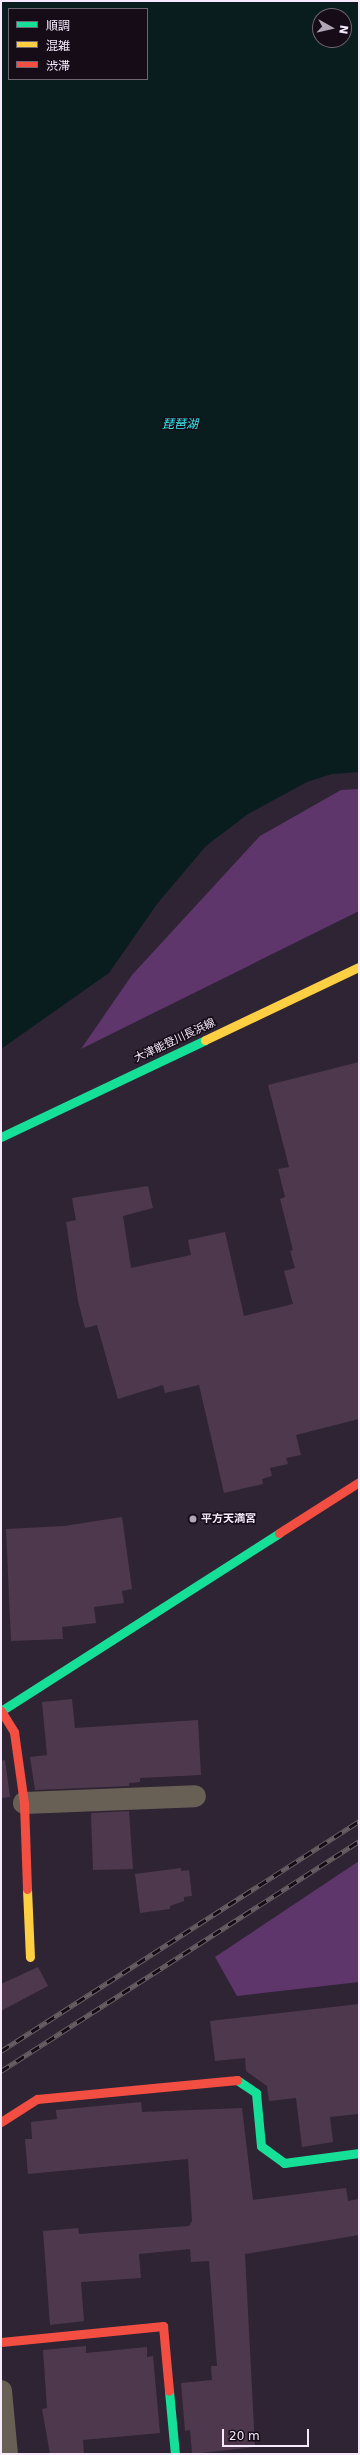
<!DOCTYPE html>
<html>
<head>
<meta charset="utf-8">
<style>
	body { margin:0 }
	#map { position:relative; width:360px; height:2455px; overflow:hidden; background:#2f2434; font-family:"DejaVu Sans","Noto Sans JP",sans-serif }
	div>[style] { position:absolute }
	.green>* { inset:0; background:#5e366c }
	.water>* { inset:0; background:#0a1d1e }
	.building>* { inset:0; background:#4e384d }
	.street>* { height:22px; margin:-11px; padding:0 11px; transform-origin:11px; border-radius:11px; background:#685f55 }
	.fast>* { height:9px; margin:-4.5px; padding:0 4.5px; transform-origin:4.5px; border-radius:4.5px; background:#16e098 }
	.slow>* { height:9px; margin:-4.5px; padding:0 4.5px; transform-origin:4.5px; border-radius:4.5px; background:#ffcf43 }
	.jam>* { height:9px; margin:-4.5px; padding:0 4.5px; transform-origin:4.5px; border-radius:4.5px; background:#f24e42 }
	.rail>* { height:4.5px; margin-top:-2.25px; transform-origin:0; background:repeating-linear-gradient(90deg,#150c18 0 9px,#675e63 0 18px); box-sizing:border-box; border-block:1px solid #675e63 }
	.dots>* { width:11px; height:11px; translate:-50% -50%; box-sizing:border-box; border:2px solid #150c18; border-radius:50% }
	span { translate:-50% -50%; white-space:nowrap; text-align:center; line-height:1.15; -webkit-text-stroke:3px #150c18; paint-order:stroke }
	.street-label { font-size:11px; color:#f7eafc }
	.poi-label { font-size:11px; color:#f7eafc; font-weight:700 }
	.left { translate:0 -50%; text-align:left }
	.water-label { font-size:12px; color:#39eef1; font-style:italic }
	.frame { position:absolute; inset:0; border:2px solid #f7eafc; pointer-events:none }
	.legend { position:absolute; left:8px; top:8px; width:140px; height:72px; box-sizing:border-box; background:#150c18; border:1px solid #6f6573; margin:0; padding:5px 7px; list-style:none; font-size:12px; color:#f7eafc }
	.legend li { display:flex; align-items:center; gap:8px; height:20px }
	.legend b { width:20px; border:1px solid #6f6573 }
	.north { position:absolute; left:312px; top:8px; width:40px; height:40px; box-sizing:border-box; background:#150c18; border:1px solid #6f6573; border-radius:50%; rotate:98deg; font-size:11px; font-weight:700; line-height:16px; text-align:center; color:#f7eafc }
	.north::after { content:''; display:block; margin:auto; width:14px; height:18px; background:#b1a5b6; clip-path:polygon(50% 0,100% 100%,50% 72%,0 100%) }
	.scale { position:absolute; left:222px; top:2429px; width:87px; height:18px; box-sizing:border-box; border:2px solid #f7eafc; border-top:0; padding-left:5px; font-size:12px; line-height:14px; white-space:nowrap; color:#f7eafc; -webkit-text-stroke:3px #150c18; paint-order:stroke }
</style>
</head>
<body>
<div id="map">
	<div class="green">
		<div style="clip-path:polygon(359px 789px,359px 911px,81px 1049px,132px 975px,260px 836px,341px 790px)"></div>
		<div style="clip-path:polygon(359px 1861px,359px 1982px,237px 1996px,215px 1957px)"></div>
	</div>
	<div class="water">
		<div style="clip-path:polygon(evenodd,1px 1px,359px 1px,359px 772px,332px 774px,307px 782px,248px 814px,206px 846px,157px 904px,109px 973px,1px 1049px,1px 1px,9px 9px,147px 9px,147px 79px,9px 79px,9px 9px,1px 1px,320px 16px,344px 16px,344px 40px,320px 40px,320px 16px)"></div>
	</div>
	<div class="building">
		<div style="clip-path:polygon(359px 1062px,359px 1419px,296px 1435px,301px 1455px,286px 1458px,288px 1464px,270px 1468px,272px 1476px,262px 1479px,263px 1484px,224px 1493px,199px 1385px,165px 1393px,163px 1385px,118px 1399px,97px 1325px,85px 1328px,78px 1301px,66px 1222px,76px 1220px,72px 1198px,148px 1186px,153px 1208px,123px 1216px,131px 1268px,191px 1255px,188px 1240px,225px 1232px,244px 1316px,293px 1304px,284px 1271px,295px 1268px,290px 1251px,293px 1250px,280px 1199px,285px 1197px,278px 1169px,289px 1167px,268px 1085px)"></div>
		<div style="clip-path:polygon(122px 1517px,132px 1589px,122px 1591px,124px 1603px,94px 1607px,96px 1623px,62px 1627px,63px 1639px,11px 1641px,6px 1529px,64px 1526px)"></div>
		<div style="clip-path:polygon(72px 1699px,75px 1728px,198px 1720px,201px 1775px,140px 1778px,140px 1782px,129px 1783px,129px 1786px,35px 1790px,30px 1757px,47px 1755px,42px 1702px)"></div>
		<div style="clip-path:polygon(5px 1760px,10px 1797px,1px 1798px,1px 1761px)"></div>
		<div style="clip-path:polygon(129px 1811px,133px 1869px,93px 1870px,91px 1813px)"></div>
		<div style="clip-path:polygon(181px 1868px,181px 1871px,189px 1870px,192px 1896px,184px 1897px,184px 1901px,170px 1906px,170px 1909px,140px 1913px,135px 1874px)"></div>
		<div style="clip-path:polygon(38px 1967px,48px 1986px,1px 2011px,1px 1984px)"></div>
		<div style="clip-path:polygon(359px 2004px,359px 2114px,330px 2117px,333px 2142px,302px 2147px,296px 2098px,269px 2101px,267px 2086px,246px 2071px,245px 2058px,215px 2061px,210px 2021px)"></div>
		<div style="clip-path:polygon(141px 2102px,142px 2112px,242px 2108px,253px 2200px,346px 2188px,348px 2201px,359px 2199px,359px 2235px,245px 2254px,255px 2447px,192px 2454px,190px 2430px,185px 2431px,181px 2383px,212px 2380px,211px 2366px,217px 2366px,209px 2261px,191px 2262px,190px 2249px,139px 2254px,141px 2278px,81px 2282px,84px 2321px,50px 2325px,43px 2231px,78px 2228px,79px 2234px,189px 2226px,192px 2221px,188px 2159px,28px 2174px,25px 2139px,32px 2139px,31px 2122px,57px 2119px,56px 2110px)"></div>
		<div style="clip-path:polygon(86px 2346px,86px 2353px,147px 2347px,147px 2357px,153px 2356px,160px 2433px,83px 2440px,84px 2454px,50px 2454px,42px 2409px,47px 2408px,43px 2350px)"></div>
	</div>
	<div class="street">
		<div style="left:24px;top:1803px;width:171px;rotate:-2.3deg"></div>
		<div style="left:1px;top:2391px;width:63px;rotate:84.6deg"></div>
	</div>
	<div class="fast">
		<div style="left:1px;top:1137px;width:226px;rotate:-25.4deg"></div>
		<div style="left:1px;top:1711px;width:330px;rotate:-32.6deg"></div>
		<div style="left:237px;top:2080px;width:23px;rotate:34deg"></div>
		<div style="left:256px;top:2093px;width:53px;rotate:84.6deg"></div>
		<div style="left:261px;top:2146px;width:29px;rotate:36deg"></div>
		<div style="left:284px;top:2163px;width:76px;rotate:-7.6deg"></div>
		<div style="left:169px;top:2391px;width:63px;rotate:84.6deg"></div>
	</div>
	<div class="slow">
		<div style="left:205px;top:1040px;width:170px;rotate:-25.4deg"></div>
		<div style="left:27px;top:1889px;width:68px;rotate:87.5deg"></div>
	</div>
	<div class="jam">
		<div style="left:279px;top:1533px;width:95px;rotate:-32.5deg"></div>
		<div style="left:1px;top:1711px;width:25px;rotate:58deg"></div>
		<div style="left:14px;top:1732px;width:72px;rotate:82deg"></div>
		<div style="left:24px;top:1803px;width:86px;rotate:88deg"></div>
		<div style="left:1px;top:2122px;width:43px;rotate:-32.6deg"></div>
		<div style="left:37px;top:2099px;width:201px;rotate:-5.4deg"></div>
		<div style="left:1px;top:2342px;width:163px;rotate:-5.6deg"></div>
		<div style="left:163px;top:2326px;width:65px;rotate:84.7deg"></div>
	</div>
	<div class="rail">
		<div style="left:1px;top:2051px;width:426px;rotate:-32.7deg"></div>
		<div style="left:1px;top:2071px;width:426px;rotate:-32.7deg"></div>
	</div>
	<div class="dots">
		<div style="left:193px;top:1519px;background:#b1a5b6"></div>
	</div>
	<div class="street-label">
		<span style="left:175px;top:1041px;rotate:-25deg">大津能登川長浜線</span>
	</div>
	<div class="poi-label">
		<span class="left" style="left:201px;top:1519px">平方天満宮</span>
	</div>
	<div class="water-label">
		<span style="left:180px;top:425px">琵琶湖</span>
	</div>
	<div class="frame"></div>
	<ul class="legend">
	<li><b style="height:5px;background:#16e098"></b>順調</li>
	<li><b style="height:5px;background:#ffcf43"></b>混雑</li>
	<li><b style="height:5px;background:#f24e42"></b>渋滞</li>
	</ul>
	<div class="north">N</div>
	<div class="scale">20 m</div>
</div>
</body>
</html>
